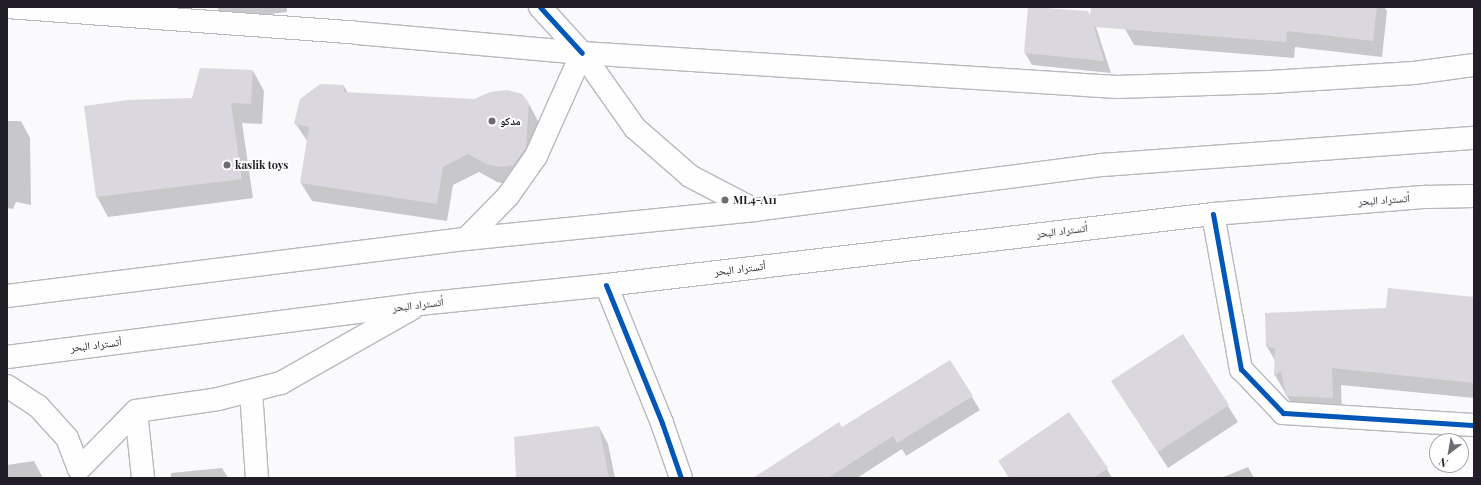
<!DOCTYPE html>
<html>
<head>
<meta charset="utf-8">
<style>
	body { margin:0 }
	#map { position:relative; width:1481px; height:485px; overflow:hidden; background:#faf9fc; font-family:"Playfair Display","Noto Naskh Arabic",serif }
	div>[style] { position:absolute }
	.shadow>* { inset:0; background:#0003 }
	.building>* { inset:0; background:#dad7de }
	.roads { filter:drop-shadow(1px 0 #bab8be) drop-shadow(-1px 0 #bab8be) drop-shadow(0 1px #bab8be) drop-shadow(0 -1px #bab8be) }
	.minor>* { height:22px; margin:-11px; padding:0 11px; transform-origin:11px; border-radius:11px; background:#fefeff }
	.major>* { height:22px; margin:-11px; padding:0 11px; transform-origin:11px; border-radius:11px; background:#fefeff }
	.highway>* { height:22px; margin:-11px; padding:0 11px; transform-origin:11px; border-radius:11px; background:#fefeff }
	.cycleway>* { height:5px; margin:-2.5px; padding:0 2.5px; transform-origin:2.5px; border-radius:2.5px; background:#0057b8 }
	.dots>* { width:11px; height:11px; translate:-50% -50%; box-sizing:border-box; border:2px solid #fff; border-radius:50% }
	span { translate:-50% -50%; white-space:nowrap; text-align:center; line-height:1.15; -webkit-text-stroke:4px #fff; paint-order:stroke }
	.poi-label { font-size:11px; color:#221e27; font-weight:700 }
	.left { translate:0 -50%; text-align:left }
	.street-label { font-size:11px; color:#221e27 }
	.frame { position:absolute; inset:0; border:8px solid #221e27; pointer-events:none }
	.north { position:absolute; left:1429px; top:433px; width:40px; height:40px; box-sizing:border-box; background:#fff; border:1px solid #a7a5a9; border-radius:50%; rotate:211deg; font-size:11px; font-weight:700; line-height:16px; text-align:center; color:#221e27 }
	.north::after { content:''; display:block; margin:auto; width:14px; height:18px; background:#6e6b72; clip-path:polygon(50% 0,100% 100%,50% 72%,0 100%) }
</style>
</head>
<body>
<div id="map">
	<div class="shadow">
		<div style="clip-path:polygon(217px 7px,287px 7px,287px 12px,224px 19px)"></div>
		<div style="clip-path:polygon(1029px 7px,1088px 12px,1095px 24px,1111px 73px,1032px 65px,1025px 53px)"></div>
		<div style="clip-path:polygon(1119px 7px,1384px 7px,1387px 11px,1382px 57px,1295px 47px,1294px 58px,1134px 45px,1125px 29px)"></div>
		<div style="clip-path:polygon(253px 71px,264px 91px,262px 124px,242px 123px,253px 198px,108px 217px,97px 197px,85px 107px,192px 99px)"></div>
		<div style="clip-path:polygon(344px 86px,348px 93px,529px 104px,539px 123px,536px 167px,510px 185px,497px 182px,479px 172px,453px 185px,447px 221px,312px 201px,301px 183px,308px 142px,295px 123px)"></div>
		<div style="clip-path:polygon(7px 121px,21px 121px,30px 138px,31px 205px,16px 202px,13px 209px,7px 208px)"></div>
		<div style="clip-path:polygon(1474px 298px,1474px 398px,1341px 385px,1342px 414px,1296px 412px,1275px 375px,1276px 362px,1267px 347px,1387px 309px)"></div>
		<div style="clip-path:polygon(1183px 335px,1238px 422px,1168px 468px,1122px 397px)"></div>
		<div style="clip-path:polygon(972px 397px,980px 410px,906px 456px,902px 449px,857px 478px,755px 478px,842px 429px)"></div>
		<div style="clip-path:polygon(599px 427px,608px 444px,615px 478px,517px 478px)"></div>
		<div style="clip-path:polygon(34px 461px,43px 478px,7px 478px,7px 465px)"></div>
		<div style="clip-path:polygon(999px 461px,1107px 469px,1112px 478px,1009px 478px)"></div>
		<div style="clip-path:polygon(1248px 467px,1254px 478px,1221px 478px)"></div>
		<div style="clip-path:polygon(222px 468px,228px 478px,171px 478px,171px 473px)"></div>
	</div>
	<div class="building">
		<div style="clip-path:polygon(1028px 7px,1088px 11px,1090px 17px,1091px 7px,1377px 7px,1373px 41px,1287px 31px,1286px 42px,1094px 27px,1104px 61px,1024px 53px)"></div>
		<div style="clip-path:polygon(200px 68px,253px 70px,251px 104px,231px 103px,242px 179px,96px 197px,84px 106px,128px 100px,192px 98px)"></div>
		<div style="clip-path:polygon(320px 84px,344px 85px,344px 92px,474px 99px,490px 92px,507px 90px,522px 94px,529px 103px,526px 148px,513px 165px,499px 167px,486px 164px,468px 154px,443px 167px,437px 204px,300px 183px,309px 127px,294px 124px,300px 99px)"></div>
		<div style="clip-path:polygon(1388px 288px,1474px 297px,1474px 383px,1332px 368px,1333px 398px,1286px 396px,1281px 371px,1274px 376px,1275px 348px,1266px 347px,1265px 313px,1386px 308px)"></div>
		<div style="clip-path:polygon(1183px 334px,1229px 405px,1158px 452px,1111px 381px)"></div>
		<div style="clip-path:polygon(950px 360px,973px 396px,897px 443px,893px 436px,828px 478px,753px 478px,839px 422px,842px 427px)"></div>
		<div style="clip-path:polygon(1069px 412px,1108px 468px,1093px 478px,1010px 478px,998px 461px)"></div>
		<div style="clip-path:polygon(599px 426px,609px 478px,516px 478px,514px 437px)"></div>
	</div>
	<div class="roads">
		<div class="minor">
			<div style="left:540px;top:7px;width:62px;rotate:47.6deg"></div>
			<div style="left:1213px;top:214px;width:158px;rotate:79.8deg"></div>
			<div style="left:1241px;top:369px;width:61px;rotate:46.3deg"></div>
			<div style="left:1283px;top:413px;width:191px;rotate:3.6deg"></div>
			<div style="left:606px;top:285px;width:149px;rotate:67.9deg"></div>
			<div style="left:662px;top:423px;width:58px;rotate:70.9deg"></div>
			<div style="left:251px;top:391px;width:87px;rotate:86.1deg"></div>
			<div style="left:136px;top:411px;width:67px;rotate:84deg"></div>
		</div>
		<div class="major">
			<div style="left:7px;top:7px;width:351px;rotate:4.2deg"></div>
			<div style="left:357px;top:33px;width:226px;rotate:5.1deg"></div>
			<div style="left:582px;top:53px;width:536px;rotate:3.64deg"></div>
			<div style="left:1117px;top:87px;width:153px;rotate:-1.9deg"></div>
			<div style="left:1270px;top:82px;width:144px;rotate:-3.6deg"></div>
			<div style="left:1414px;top:73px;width:61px;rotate:-7.6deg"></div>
		</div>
		<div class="highway">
			<div style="left:582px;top:53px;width:92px;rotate:54.8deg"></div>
			<div style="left:635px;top:128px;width:73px;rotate:41.1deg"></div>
			<div style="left:690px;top:176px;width:73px;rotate:27.6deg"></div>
			<div style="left:466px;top:239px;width:60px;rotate:-45.7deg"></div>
			<div style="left:508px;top:196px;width:49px;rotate:-55deg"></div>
			<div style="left:536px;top:156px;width:113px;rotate:-65.9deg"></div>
			<div style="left:7px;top:296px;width:463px;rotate:-7.1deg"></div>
			<div style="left:466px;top:239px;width:290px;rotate:-5.7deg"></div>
			<div style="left:755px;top:210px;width:351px;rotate:-7.4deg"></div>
			<div style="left:1103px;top:165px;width:372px;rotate:-4.2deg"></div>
			<div style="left:7px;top:357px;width:416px;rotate:-7.3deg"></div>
			<div style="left:420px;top:304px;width:187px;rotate:-5.8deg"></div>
			<div style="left:606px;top:285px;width:611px;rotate:-6.67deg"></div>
			<div style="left:1213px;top:214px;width:214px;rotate:-4.6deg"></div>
			<div style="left:1426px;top:197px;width:48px;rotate:-1.2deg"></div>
			<div style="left:7px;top:386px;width:37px;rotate:33deg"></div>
			<div style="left:38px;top:406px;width:43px;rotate:47.8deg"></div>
			<div style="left:67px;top:438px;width:33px;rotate:69deg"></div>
			<div style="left:79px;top:469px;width:81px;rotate:-45.5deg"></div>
			<div style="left:136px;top:411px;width:83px;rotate:-8.3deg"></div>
			<div style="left:218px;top:399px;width:65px;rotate:-14.3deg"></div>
			<div style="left:281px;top:383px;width:150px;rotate:-29.6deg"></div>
		</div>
	</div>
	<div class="cycleway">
		<div style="left:540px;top:7px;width:62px;rotate:47.6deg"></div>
		<div style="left:1213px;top:214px;width:158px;rotate:79.8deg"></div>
		<div style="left:1241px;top:369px;width:61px;rotate:46.3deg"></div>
		<div style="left:1283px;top:413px;width:191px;rotate:3.6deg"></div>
		<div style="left:606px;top:285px;width:149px;rotate:67.9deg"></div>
		<div style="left:662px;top:423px;width:58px;rotate:70.9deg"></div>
	</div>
	<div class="dots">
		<div style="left:492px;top:121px;background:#6e6b72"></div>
		<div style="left:227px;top:165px;background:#6e6b72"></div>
		<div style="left:725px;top:200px;background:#6e6b72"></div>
	</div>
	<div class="poi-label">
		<span class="left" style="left:500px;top:121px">مدكو</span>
		<span class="left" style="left:235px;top:165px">kaslik toys</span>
		<span class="left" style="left:733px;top:200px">ML4-A11</span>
	</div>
	<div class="street-label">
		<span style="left:1384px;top:200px;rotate:-4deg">أتستراد البحر</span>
		<span style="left:1062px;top:231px;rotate:-7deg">أتستراد البحر</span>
		<span style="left:740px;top:269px;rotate:-7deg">أتستراد البحر</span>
		<span style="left:418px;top:305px;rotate:-7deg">أتستراد البحر</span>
		<span style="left:96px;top:345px;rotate:-7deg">أتستراد البحر</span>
	</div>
	<div class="frame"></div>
	<div class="north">N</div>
</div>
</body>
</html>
